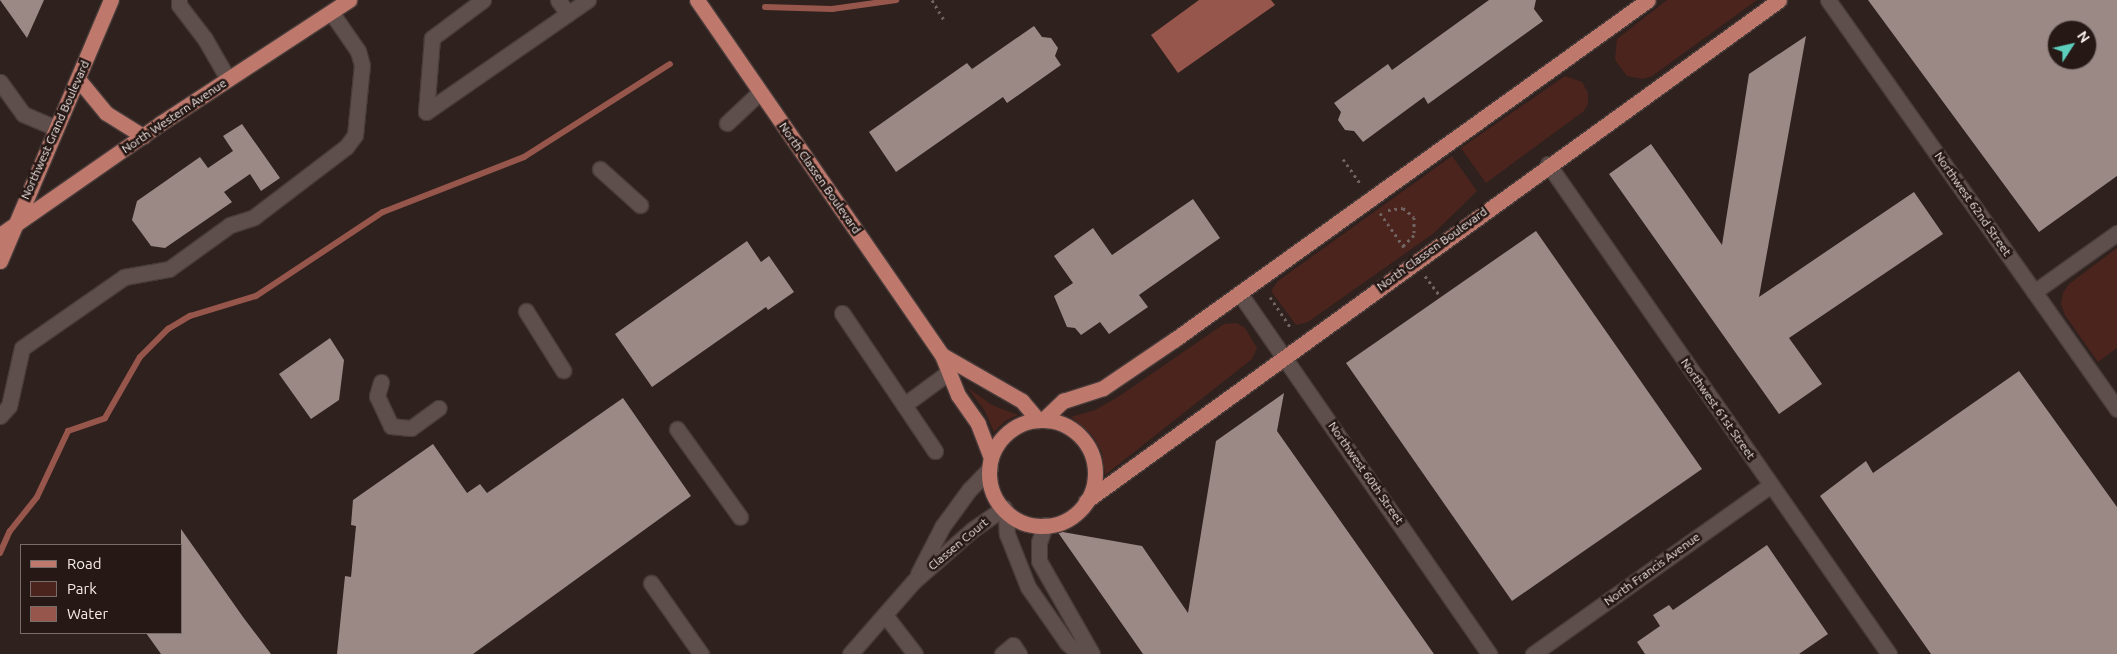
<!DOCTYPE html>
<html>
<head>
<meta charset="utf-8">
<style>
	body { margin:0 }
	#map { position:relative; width:2117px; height:654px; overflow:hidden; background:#2f211e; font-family:Ubuntu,sans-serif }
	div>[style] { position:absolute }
	.green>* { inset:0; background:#4b241d }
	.water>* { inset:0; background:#97564b }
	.stream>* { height:6px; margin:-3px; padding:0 3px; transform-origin:3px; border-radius:3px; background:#97564b }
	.building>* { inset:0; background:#9b8986 }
	.path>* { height:3px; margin-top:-1.5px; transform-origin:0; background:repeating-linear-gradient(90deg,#716462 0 2.5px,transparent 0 6.5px) }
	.roads { filter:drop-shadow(1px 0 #483c3a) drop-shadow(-1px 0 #483c3a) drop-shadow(0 1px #483c3a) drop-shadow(0 -1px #483c3a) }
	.minor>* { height:15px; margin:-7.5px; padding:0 7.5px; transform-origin:7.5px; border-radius:7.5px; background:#5f4f4c }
	.major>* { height:15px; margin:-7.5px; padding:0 7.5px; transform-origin:7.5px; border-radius:7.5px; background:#bf786c }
	.major>.ring { margin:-7.5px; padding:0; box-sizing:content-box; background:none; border:15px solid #bf786c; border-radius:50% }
	span { translate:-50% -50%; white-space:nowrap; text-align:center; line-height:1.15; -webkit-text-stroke:5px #251815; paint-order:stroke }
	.street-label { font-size:12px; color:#f6ecea }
	.legend { position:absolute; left:20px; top:544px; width:162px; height:90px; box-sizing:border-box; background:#251815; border:1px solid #796d6a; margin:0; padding:6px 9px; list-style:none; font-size:15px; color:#f6ecea }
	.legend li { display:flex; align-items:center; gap:10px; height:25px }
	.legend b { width:25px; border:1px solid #796d6a }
	.north { position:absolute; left:2047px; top:20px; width:50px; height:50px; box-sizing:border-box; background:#251815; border:1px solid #796d6a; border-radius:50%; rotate:55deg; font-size:14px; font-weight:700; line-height:20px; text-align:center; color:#f6ecea }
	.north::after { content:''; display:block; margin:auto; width:18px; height:22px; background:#5ccebb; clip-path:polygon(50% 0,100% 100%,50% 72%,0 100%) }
</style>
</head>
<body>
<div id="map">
	<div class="green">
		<div style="clip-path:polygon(1667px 0,1757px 0,1652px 76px,1643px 79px,1627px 76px,1615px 60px,1617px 39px)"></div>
		<div style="clip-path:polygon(1565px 76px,1582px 82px,1588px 93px,1588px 104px,1584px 111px,1486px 183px,1461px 148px)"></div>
		<div style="clip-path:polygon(1452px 156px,1477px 191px,1434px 233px,1308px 322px,1296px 325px,1271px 291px,1278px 281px)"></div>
		<div style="clip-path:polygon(2117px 248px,2117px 348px,2098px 362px,2065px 315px,2061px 304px,2063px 293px,2069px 284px)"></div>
		<div style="clip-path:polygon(1237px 323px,1245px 328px,1257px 348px,1252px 359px,1105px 475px,1102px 453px,1093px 436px,1071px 417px,1095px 410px,1118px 397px,1224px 324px)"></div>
		<div style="clip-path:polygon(968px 388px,992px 405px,1018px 415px,1005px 421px,994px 432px,985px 411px)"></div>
	</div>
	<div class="water">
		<div style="clip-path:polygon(1199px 0,1271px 0,1275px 5px,1178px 73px,1151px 35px)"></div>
	</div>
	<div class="stream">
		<div style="left:765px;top:7px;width:67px;rotate:1.7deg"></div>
		<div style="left:832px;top:9px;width:65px;rotate:-8deg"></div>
		<div style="left:0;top:553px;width:24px;rotate:-66deg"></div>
		<div style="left:10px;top:531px;width:43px;rotate:-51.5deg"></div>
		<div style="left:37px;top:497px;width:73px;rotate:-64.8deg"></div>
		<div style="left:68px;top:431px;width:39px;rotate:-19deg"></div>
		<div style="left:105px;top:418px;width:70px;rotate:-60.2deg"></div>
		<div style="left:140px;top:357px;width:40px;rotate:-45deg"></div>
		<div style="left:168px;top:329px;width:26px;rotate:-31deg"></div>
		<div style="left:190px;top:316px;width:69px;rotate:-16.9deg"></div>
		<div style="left:256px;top:296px;width:152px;rotate:-33.5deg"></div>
		<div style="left:383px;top:212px;width:151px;rotate:-21.3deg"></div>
		<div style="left:524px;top:157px;width:173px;rotate:-32.5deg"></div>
	</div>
	<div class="building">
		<div style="clip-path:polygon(0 0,44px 0,27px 38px)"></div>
		<div style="clip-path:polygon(1489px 0,1536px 0,1534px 9px,1543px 21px,1428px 104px,1424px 97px,1363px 142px,1354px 131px,1345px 130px,1338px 120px,1341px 112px,1334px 103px,1388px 64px,1392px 70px)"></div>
		<div style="clip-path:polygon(evenodd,1868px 0,2117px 0,2117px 176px,2039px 232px,1868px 0,2057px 30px,2087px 30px,2087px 60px,2057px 60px,2057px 30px)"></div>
		<div style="clip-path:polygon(1034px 26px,1042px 37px,1051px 38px,1058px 48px,1055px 56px,1061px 65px,1007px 103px,1003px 97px,896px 172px,869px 132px,967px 63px,972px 69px)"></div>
		<div style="clip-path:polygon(1806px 36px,1759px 297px,1914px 192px,1943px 234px,1789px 338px,1822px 384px,1779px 414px,1609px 174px,1651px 144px,1722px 245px,1749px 74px)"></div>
		<div style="clip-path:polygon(242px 124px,280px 178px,261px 191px,250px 174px,224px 192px,232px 202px,165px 248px,151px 246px,132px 220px,137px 201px,200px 157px,208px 168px,233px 151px,223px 136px)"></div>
		<div style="clip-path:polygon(1193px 199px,1220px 238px,1139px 295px,1148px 307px,1109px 334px,1100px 322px,1081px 335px,1075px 328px,1067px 327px,1054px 296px,1073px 283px,1054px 256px,1093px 228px,1112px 255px)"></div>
		<div style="clip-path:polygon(1536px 231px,1702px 469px,1512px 601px,1346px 363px)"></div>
		<div style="clip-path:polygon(747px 241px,761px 262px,769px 256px,794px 292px,768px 310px,766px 307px,652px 387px,615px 334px)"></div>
		<div style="clip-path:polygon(330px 338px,344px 360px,339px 400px,311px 419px,279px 374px)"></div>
		<div style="clip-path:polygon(2019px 371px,2117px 507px,2117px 654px,1931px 654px,1820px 496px,1866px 461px,1873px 473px)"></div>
		<div style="clip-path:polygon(1284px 393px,1277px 431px,1434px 654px,1143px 654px,1057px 531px,1142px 546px,1188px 613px,1216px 441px)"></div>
		<div style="clip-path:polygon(623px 398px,691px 496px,473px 654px,337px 654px,345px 576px,351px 577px,356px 526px,351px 525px,353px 500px,433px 444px,467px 493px,480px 484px,487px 493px)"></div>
		<div style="clip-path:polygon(181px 529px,243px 617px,271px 654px,161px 654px,146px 633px,181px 633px)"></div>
		<div style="clip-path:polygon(1767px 545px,1828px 634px,1799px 654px,1645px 654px,1637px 642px,1660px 626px,1653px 615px,1669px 605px,1673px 610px)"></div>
	</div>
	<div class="path">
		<div style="left:932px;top:0;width:23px;rotate:59deg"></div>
		<div style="left:1343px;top:159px;width:32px;rotate:55deg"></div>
		<div style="left:1388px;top:210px;width:15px;rotate:-8deg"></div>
		<div style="left:1403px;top:208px;width:14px;rotate:39deg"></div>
		<div style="left:1414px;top:217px;width:18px;rotate:90deg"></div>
		<div style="left:1414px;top:235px;width:16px;rotate:135deg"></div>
		<div style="left:1380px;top:213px;width:45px;rotate:54.9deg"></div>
		<div style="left:1425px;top:276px;width:26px;rotate:53deg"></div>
		<div style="left:1270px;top:297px;width:37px;rotate:56deg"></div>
	</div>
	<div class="roads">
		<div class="minor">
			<div style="left:179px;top:0;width:5px;rotate:90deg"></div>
			<div style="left:179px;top:5px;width:43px;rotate:52.6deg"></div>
			<div style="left:205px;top:39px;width:46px;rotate:60.1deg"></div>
			<div style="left:483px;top:0;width:64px;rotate:143.3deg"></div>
			<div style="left:432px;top:38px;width:74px;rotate:94.6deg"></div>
			<div style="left:426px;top:112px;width:197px;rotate:-34.7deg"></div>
			<div style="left:558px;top:0;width:17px;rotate:54deg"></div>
			<div style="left:1828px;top:0;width:501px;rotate:54.75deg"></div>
			<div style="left:0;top:82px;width:39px;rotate:54deg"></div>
			<div style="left:23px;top:114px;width:36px;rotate:23deg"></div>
			<div style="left:727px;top:123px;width:45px;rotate:-43.2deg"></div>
			<div style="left:1548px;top:164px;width:597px;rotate:55.17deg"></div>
			<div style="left:600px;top:169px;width:54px;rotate:42deg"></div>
			<div style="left:2034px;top:292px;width:102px;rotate:-35.4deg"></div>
			<div style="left:1240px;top:294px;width:438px;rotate:55.3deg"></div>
			<div style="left:526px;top:311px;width:70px;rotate:57.9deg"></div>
			<div style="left:842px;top:313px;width:111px;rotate:56deg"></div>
			<div style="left:381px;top:382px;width:15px;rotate:106deg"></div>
			<div style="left:377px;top:396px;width:33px;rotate:65deg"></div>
			<div style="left:391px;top:426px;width:20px;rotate:6deg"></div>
			<div style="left:411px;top:428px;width:34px;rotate:-36deg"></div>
			<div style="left:0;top:416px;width:13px;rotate:-48deg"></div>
			<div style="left:9px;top:406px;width:59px;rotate:-77.4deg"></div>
			<div style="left:22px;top:348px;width:124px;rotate:-34.8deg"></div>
			<div style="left:124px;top:277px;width:46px;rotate:-10.1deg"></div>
			<div style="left:169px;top:269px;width:75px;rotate:-35.8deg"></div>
			<div style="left:230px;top:225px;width:25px;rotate:-18deg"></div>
			<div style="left:254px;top:217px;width:116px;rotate:-37.3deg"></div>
			<div style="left:346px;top:147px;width:15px;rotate:-53deg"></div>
			<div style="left:355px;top:135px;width:70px;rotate:-84.3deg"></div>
			<div style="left:362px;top:65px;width:15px;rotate:-106deg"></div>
			<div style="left:358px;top:51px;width:47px;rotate:-124.7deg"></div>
			<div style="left:677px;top:429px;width:108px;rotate:54.4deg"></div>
			<div style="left:935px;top:451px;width:55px;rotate:-124deg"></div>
			<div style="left:904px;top:405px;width:56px;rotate:-36.3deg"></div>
			<div style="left:1006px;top:511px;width:23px;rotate:88deg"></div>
			<div style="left:1007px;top:534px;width:57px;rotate:68.4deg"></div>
			<div style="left:1028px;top:587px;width:68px;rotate:55.1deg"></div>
			<div style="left:1067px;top:643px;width:17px;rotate:40deg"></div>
			<div style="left:1045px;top:525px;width:18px;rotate:109deg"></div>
			<div style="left:1039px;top:542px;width:19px;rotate:90deg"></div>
			<div style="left:1039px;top:561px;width:107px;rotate:60.3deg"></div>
			<div style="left:918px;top:574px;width:53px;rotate:-62.9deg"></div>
			<div style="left:942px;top:527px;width:46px;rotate:-53.9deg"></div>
			<div style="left:969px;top:490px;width:30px;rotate:-46deg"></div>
			<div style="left:651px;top:583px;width:87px;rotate:54.8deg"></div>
			<div style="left:885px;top:615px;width:49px;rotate:52.4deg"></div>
			<div style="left:850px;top:654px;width:97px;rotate:-48.8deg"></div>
			<div style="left:914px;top:581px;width:77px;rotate:-41.3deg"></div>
			<div style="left:972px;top:530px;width:39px;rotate:-35deg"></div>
			<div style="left:1002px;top:654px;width:14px;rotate:-39deg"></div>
			<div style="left:1013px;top:645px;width:11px;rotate:56deg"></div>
			<div style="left:1533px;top:654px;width:292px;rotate:-35.4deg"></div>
		</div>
		<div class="major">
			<div style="left:697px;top:0;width:431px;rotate:55.4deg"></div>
			<div style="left:942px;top:355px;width:43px;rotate:68.2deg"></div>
			<div style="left:958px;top:395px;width:35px;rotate:55deg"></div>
			<div style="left:978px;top:424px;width:36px;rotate:69deg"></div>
			<div style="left:78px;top:79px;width:44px;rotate:50.5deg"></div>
			<div style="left:106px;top:113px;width:44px;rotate:31.9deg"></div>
			<div style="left:0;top:235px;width:196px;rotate:-34.8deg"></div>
			<div style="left:161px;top:123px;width:225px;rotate:-33.2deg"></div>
			<div style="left:0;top:261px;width:284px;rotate:-67deg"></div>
			<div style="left:942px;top:355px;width:92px;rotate:29.9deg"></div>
			<div style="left:1022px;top:401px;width:25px;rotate:50deg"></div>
			<div style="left:1043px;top:420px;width:28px;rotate:-44deg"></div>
			<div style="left:1063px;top:401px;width:42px;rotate:-18deg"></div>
			<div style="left:1103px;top:388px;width:86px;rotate:-34.1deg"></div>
			<div style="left:1174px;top:340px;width:583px;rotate:-35.65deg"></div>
			<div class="ring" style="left:989px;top:420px;width:91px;height:91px"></div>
			<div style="left:1086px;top:501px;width:855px;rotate:-35.86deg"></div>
		</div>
	</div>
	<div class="street-label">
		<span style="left:174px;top:116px;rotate:-34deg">North Western Avenue</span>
		<span style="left:55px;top:130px;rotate:-66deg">Northwest Grand Boulevard</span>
		<span style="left:820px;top:178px;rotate:55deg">North Classen Boulevard</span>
		<span style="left:1973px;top:204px;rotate:55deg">Northwest 62nd Street</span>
		<span style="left:1432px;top:249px;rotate:-36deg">North Classen Boulevard</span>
		<span style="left:1718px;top:409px;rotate:55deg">Northwest 61st Street</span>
		<span style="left:1366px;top:473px;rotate:55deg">Northwest 60th Street</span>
		<span style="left:958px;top:544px;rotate:-40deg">Classen Court</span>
		<span style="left:1652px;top:569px;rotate:-36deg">North Francis Avenue</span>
	</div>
	<ul class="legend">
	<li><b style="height:6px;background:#bf786c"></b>Road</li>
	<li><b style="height:14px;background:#4b241d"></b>Park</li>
	<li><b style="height:14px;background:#97564b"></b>Water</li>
	</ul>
	<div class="north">N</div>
</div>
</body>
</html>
